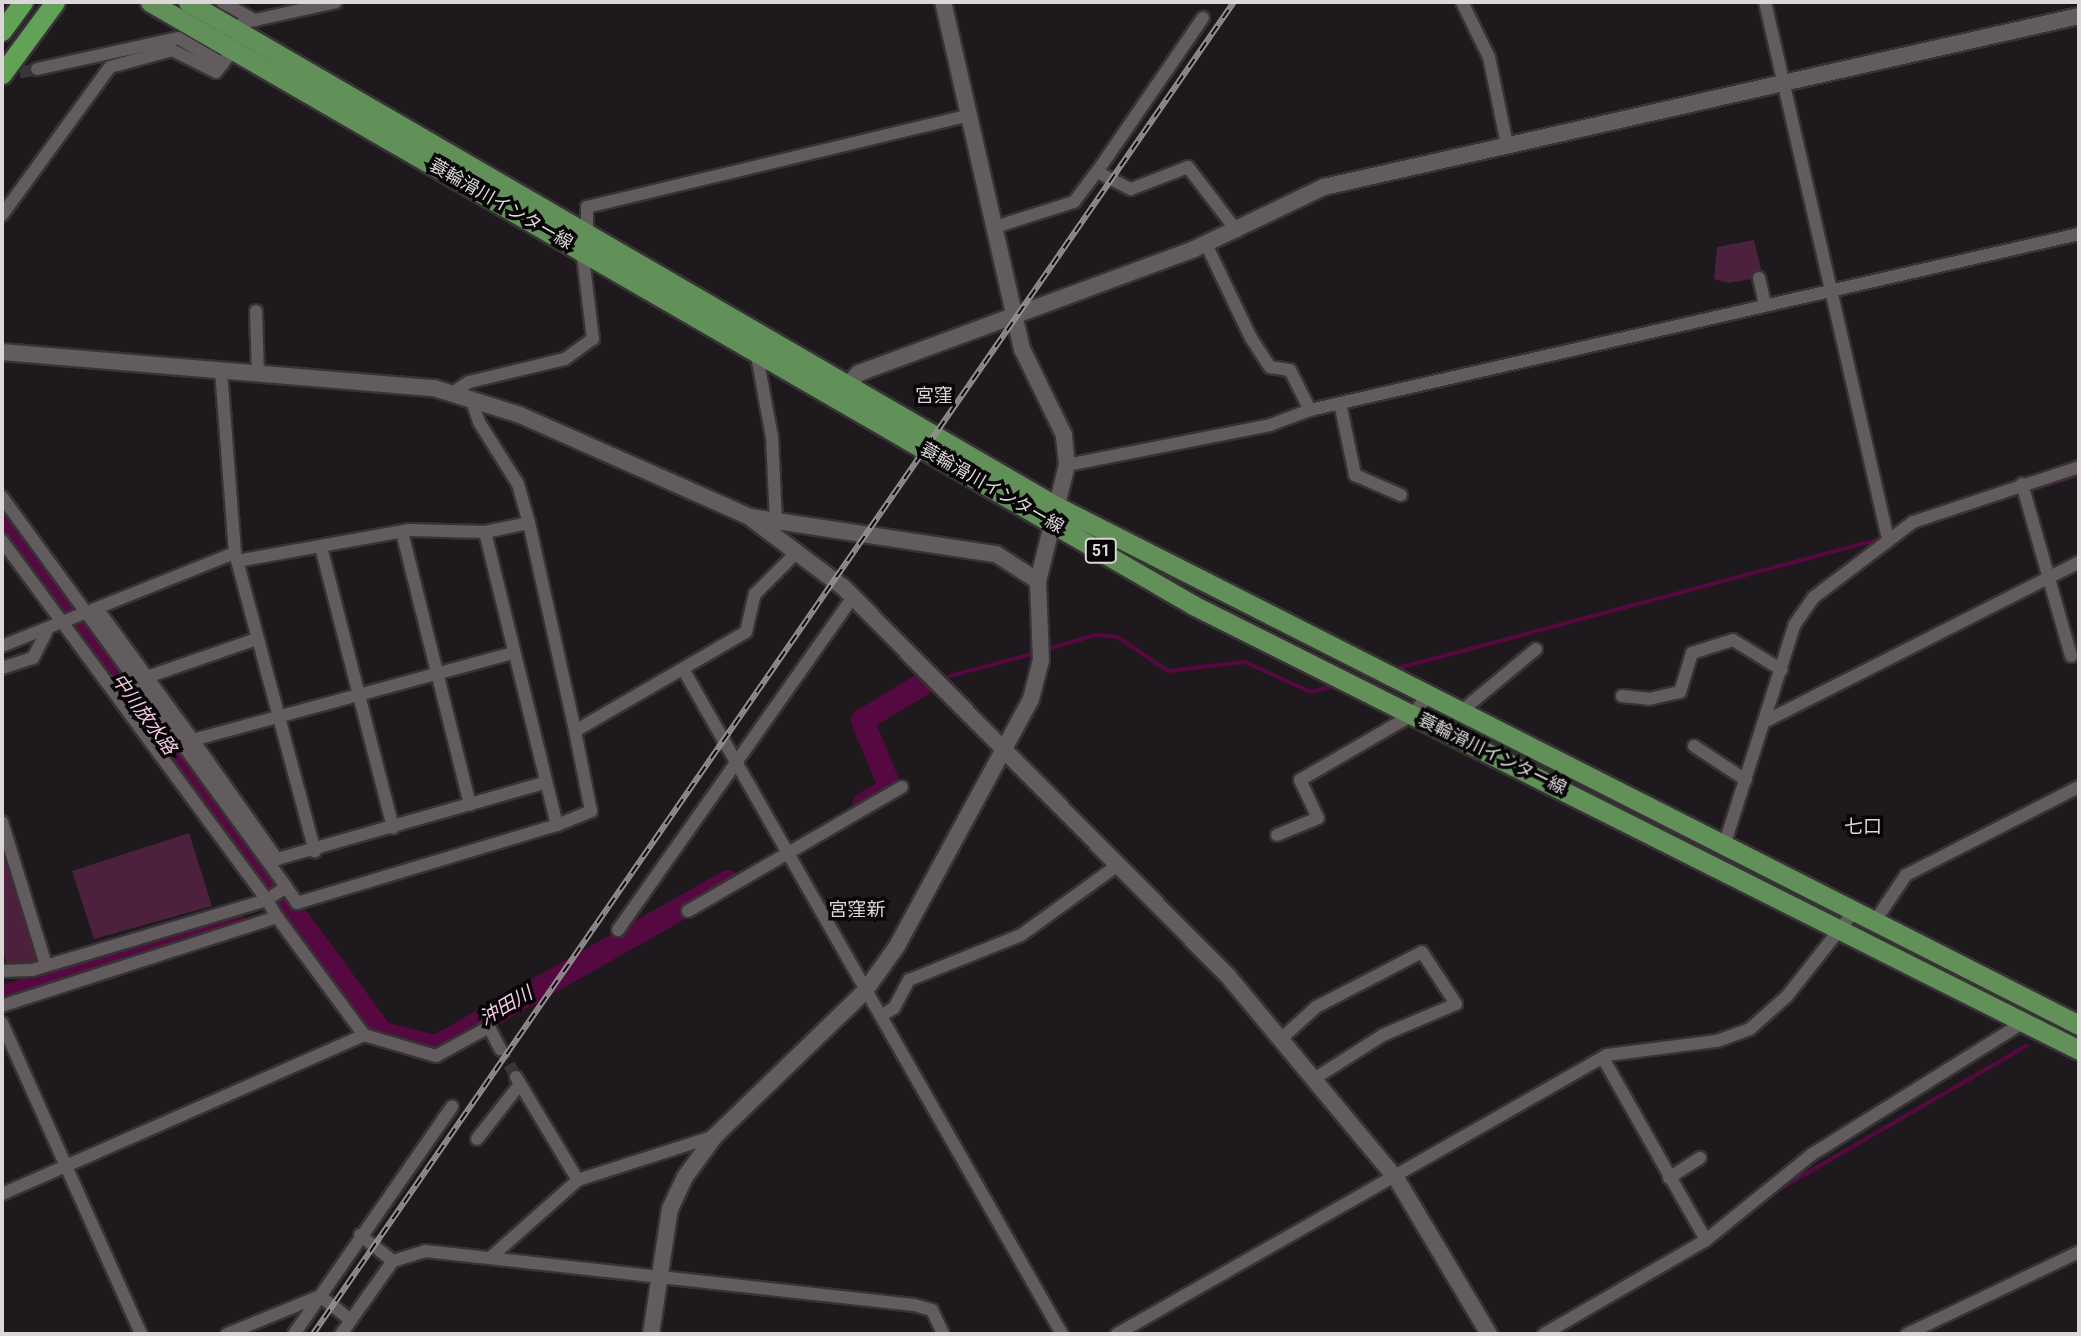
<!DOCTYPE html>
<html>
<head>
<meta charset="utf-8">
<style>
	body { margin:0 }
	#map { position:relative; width:2081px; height:1336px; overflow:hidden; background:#1e191c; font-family:Roboto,"Noto Sans JP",sans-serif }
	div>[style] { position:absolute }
	.green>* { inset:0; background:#4d213d }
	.stream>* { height:3.5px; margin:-1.75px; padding:0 1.75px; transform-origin:1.75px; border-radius:1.75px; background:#560940 }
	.river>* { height:23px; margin:-11.5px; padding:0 11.5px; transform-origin:11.5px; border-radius:11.5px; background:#560940 }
	.minor-tunnel>* { height:12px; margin-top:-6px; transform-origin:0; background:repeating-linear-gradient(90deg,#3a3638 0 12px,transparent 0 18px) }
	.roads { filter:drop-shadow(2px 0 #373335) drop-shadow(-2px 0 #373335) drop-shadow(0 2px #373335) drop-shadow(0 -2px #373335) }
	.minor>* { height:12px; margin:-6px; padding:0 6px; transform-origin:6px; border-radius:6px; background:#625c5f }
	.tertiary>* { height:16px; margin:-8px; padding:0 8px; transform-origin:8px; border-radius:8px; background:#625c5f }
	.primary>* { height:19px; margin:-9.5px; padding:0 9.5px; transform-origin:9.5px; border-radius:9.5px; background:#619158 }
	.trunk>* { height:19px; margin:-9.5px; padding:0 9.5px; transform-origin:9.5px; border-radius:9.5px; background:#61a256 }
	.rail>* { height:6px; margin-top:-3px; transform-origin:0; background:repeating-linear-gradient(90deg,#070506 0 10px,#928e90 0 20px); box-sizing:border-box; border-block:2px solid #928e90 }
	span { translate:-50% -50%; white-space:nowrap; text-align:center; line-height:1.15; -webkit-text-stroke:7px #070506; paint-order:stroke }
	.shield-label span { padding:2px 5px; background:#070506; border:2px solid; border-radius:5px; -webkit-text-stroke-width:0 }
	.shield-label { font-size:16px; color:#dcd8da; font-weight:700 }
	.street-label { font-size:18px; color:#dcd8da }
	.neighbourhood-label { font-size:19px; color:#dcd8da }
	.water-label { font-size:19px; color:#f5c8e3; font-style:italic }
	.frame { position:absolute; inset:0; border:4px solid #dcd8da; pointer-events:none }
</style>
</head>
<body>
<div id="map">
	<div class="green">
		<div style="clip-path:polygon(1754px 240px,1763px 277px,1729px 283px,1714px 279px,1717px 247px)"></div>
		<div style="clip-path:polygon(189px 833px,212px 906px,94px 939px,72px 871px)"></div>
		<div style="clip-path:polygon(2px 839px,39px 952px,39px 964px,8px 969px,2px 950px)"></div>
	</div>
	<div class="stream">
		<div style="left:2028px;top:491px;width:53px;rotate:-17.4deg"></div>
		<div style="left:2001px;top:499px;width:20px;rotate:-18deg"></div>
		<div style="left:1047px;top:649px;width:51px;rotate:-15.9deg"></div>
		<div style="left:1096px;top:635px;width:22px;rotate:5deg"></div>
		<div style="left:1118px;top:637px;width:60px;rotate:34.2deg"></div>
		<div style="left:1168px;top:671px;width:78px;rotate:-6.7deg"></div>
		<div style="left:1245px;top:662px;width:72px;rotate:24.4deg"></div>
		<div style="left:1311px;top:692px;width:27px;rotate:-15deg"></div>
		<div style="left:1395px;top:669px;width:506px;rotate:-15deg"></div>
		<div style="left:939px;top:679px;width:100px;rotate:-15deg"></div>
		<div style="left:1358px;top:680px;width:17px;rotate:-17deg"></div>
		<div style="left:1771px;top:1194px;width:295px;rotate:-30.1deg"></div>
	</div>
	<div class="river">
		<div style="left:2px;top:518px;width:640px;rotate:53.58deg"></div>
		<div style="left:382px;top:1033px;width:56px;rotate:13.5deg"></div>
		<div style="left:436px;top:1046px;width:335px;rotate:-29.5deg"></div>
		<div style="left:864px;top:803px;width:30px;rotate:-30deg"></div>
		<div style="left:890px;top:788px;width:74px;rotate:-112.4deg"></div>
		<div style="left:862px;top:720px;width:74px;rotate:-31.1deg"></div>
		<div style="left:2px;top:996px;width:245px;rotate:-16.9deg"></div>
	</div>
	<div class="minor-tunnel">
		<div style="left:2px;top:76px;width:36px;rotate:-11deg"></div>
		<div style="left:500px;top:1049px;width:32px;rotate:60deg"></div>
	</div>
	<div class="roads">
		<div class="minor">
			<div style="left:222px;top:2px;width:38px;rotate:29deg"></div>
			<div style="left:1462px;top:2px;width:61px;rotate:63.9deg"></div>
			<div style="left:1489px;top:57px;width:90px;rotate:78.4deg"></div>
			<div style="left:1765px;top:2px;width:551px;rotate:77.1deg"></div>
			<div style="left:237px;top:31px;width:9px;rotate:-58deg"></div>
			<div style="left:242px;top:23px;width:96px;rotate:-12.6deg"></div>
			<div style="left:37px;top:69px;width:144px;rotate:-12.4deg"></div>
			<div style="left:178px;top:38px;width:52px;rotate:30deg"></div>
			<div style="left:1097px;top:172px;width:187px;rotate:-55.5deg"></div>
			<div style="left:2px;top:215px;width:183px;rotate:-53.9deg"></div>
			<div style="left:110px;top:67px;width:64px;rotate:-15.3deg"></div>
			<div style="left:172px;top:50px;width:49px;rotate:26.6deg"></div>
			<div style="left:216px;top:72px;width:28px;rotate:-52deg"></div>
			<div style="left:995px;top:227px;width:83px;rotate:-17.6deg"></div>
			<div style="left:1074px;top:202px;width:38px;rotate:-53deg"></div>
			<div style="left:1097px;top:172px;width:38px;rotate:27deg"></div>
			<div style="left:1131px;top:189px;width:61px;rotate:-21.1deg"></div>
			<div style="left:1188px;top:167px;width:81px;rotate:52.6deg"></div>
			<div style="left:587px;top:231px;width:24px;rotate:-90deg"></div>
			<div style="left:587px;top:207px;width:393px;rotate:-13.5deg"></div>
			<div style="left:1206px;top:244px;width:104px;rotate:64.4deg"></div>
			<div style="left:1251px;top:338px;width:35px;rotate:57deg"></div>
			<div style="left:1270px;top:367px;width:20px;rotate:9deg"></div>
			<div style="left:1290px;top:370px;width:45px;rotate:63.4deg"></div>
			<div style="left:1759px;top:278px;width:27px;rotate:77deg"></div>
			<div style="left:256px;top:311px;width:63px;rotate:88.2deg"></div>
			<div style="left:756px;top:351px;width:87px;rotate:79.5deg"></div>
			<div style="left:772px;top:437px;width:84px;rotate:87.3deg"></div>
			<div style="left:221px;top:371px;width:183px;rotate:85.6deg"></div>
			<div style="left:235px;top:553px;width:309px;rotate:75deg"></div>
			<div style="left:452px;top:393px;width:20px;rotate:-33deg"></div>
			<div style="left:469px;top:382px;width:99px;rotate:-13.5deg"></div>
			<div style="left:565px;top:359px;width:34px;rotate:-36deg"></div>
			<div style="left:593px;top:339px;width:90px;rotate:-97deg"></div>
			<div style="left:1340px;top:403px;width:74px;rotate:78.2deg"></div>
			<div style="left:1355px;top:475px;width:50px;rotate:23.5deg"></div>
			<div style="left:1067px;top:465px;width:207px;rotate:-11.1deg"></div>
			<div style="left:1270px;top:425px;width:43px;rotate:-20.6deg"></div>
			<div style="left:1310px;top:410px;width:789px;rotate:-12.89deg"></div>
			<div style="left:2022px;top:484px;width:179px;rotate:74.1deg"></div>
			<div style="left:2px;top:497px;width:482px;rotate:53.9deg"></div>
			<div style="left:286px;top:887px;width:23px;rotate:146deg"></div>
			<div style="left:267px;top:900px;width:447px;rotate:-126.4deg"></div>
			<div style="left:529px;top:523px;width:213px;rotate:77.5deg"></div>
			<div style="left:402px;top:532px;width:281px;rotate:76deg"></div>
			<div style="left:485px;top:532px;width:302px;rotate:76.2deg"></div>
			<div style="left:557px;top:825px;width:37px;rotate:-22deg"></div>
			<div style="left:591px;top:811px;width:82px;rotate:-101.3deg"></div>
			<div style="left:575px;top:731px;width:198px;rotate:-30.1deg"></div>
			<div style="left:746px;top:632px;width:39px;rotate:-77deg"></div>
			<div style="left:755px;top:594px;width:61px;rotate:-45deg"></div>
			<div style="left:321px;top:547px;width:290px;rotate:75.6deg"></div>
			<div style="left:237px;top:561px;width:175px;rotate:-10.2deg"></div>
			<div style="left:409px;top:530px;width:76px;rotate:1.5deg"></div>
			<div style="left:485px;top:532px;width:45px;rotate:-11.6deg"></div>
			<div style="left:529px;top:523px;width:41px;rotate:-105.8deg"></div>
			<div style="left:518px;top:484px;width:73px;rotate:-122.2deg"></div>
			<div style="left:479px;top:422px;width:26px;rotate:-108deg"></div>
			<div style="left:99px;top:611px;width:160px;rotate:53.9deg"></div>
			<div style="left:2px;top:646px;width:251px;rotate:-21.8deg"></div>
			<div style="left:513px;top:653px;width:332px;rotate:164.8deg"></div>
			<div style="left:193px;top:740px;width:146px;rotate:54.8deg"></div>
			<div style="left:277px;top:859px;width:277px;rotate:-15.9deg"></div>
			<div style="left:2px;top:668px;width:33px;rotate:-18deg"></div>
			<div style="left:33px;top:658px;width:29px;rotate:-63deg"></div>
			<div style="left:683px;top:669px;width:765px;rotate:60.32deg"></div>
			<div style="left:147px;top:677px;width:116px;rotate:-19.1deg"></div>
			<div style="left:1622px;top:696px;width:27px;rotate:6deg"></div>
			<div style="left:1649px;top:699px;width:32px;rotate:-13deg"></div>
			<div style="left:1680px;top:692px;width:41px;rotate:-72.9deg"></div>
			<div style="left:1692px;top:653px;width:43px;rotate:-17.6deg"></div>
			<div style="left:1733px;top:640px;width:57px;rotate:31.5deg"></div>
			<div style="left:1459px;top:713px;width:100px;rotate:-39.7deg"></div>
			<div style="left:1764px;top:722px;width:353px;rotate:-26.9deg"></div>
			<div style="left:1694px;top:746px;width:62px;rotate:33.2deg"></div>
			<div style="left:2px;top:822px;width:150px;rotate:72.9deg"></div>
			<div style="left:1277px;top:835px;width:44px;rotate:-22.5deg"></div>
			<div style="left:1318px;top:818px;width:42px;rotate:-115.3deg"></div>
			<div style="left:1300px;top:780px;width:129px;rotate:-30.1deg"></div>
			<div style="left:1412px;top:715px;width:23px;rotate:-50deg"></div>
			<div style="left:1723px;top:849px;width:236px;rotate:-72.3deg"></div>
			<div style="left:1795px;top:624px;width:33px;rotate:-55deg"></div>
			<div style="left:1814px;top:597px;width:124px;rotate:-37.1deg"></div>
			<div style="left:1913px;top:522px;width:175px;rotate:-18.3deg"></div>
			<div style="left:286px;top:887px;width:19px;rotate:55deg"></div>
			<div style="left:297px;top:903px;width:271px;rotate:-16.7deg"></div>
			<div style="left:688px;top:911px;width:247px;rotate:-30.1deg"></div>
			<div style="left:277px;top:917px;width:147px;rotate:53.6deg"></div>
			<div style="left:1873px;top:924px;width:59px;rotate:-56deg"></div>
			<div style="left:1906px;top:875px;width:194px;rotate:-27deg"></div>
			<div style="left:618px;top:930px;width:408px;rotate:-54.8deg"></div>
			<div style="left:2px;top:971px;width:30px;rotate:-2deg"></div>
			<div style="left:32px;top:970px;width:245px;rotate:-16.6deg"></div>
			<div style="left:267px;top:900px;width:20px;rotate:60deg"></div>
			<div style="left:277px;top:917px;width:289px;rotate:162.1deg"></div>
			<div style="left:881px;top:1016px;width:15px;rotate:-32deg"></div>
			<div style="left:894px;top:1008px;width:32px;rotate:-62deg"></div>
			<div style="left:909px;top:980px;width:121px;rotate:-21.9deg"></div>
			<div style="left:1021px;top:935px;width:121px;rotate:-35.9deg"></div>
			<div style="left:2px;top:1023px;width:341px;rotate:65.9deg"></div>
			<div style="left:1281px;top:1039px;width:47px;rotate:-42.4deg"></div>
			<div style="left:1316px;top:1007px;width:119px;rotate:-27.4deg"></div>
			<div style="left:1422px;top:952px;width:62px;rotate:56.8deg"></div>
			<div style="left:1456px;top:1004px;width:79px;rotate:157deg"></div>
			<div style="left:1383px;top:1035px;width:82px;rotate:147.5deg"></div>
			<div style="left:1603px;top:1058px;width:209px;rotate:60.5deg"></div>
			<div style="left:1706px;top:1240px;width:135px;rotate:-39deg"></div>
			<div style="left:1811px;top:1155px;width:251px;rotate:-32deg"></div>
			<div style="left:516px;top:1077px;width:120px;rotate:59deg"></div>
			<div style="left:477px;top:1139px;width:70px;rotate:-52deg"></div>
			<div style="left:1669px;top:1178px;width:37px;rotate:-33deg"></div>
			<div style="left:2px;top:1194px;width:395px;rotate:-23.7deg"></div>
			<div style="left:364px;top:1035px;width:75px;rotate:16.3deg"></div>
			<div style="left:436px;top:1056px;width:60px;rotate:-28.7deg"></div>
			<div style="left:489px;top:1027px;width:25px;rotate:63deg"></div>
			<div style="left:360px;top:1235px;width:42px;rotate:38.2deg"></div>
			<div style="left:490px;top:1258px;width:118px;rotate:-41.6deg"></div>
			<div style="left:578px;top:1180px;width:144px;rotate:-17.8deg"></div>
			<div style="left:320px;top:1296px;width:39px;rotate:38deg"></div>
			<div style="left:351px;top:1320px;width:72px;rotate:-54.6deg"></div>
			<div style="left:393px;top:1261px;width:34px;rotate:-17deg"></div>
			<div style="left:425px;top:1251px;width:492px;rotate:6.3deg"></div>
			<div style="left:914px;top:1305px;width:19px;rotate:16deg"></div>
			<div style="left:932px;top:1310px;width:26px;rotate:65deg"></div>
			<div style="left:227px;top:1334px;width:100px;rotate:-22.2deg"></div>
			<div style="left:294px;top:1334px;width:277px;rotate:-55.2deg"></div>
			<div style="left:341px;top:1334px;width:17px;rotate:-54deg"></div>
			<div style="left:1117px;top:1334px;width:564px;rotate:-29.66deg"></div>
			<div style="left:1607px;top:1055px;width:111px;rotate:-7.3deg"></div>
			<div style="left:1717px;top:1041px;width:35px;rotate:-20deg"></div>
			<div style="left:1750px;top:1029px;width:50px;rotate:-41.7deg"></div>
			<div style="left:1787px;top:996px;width:105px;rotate:-51.6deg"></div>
			<div style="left:1544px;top:1334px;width:187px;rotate:-30.1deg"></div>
			<div style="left:1907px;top:1334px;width:191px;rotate:-25.5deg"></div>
		</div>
		<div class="tertiary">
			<div style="left:2px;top:352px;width:433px;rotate:4.8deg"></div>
			<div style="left:434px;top:388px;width:90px;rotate:17.4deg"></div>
			<div style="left:520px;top:415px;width:252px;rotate:23.9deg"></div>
			<div style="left:750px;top:517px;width:249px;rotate:8.6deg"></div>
			<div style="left:996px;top:554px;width:50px;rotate:32.7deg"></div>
			<div style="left:1038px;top:581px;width:120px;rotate:-76deg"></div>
			<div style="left:1067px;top:465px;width:30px;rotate:-96deg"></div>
			<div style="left:1064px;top:435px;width:96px;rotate:-116deg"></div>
			<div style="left:1022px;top:349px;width:356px;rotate:-102.8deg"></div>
			<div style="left:847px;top:385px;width:17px;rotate:-45deg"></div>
			<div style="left:859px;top:373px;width:357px;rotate:-20.3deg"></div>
			<div style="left:1194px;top:249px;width:144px;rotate:-25.5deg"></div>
			<div style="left:1324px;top:187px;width:774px;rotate:-12.76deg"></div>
			<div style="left:752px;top:519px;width:114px;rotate:36.8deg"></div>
			<div style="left:843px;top:587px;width:547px;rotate:45.3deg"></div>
			<div style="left:1228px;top:976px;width:263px;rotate:50.3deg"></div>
			<div style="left:1396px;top:1178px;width:182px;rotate:59.2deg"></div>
			<div style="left:651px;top:1334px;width:126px;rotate:-81.4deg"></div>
			<div style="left:670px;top:1209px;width:35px;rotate:-65deg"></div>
			<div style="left:685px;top:1177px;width:51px;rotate:-53.8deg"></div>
			<div style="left:715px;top:1136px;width:209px;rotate:-44deg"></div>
			<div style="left:865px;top:991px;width:55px;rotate:-54.6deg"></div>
			<div style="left:897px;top:946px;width:281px;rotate:-61.5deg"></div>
			<div style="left:1031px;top:699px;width:40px;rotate:-75.6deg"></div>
			<div style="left:1041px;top:660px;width:79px;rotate:-92.2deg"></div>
		</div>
		<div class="primary">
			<div style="left:150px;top:2px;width:1205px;rotate:30.03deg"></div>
			<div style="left:1193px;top:605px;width:991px;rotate:26.67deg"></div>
			<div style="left:188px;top:2px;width:1004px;rotate:30.14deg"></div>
			<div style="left:1056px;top:506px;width:1147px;rotate:26.9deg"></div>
		</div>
		<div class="trunk">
			<div style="left:2px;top:31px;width:36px;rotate:-54deg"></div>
			<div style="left:2px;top:74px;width:89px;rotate:-53.6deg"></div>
		</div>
	</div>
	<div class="rail">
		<div style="left:313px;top:1334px;width:1619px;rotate:-55.34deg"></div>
	</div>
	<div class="shield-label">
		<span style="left:1101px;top:551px">51</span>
	</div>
	<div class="street-label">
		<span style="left:501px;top:204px;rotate:30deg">蓑輪滑川インター線</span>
		<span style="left:992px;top:488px;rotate:30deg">蓑輪滑川インター線</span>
		<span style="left:1492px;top:754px;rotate:26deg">蓑輪滑川インター線</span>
	</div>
	<div class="neighbourhood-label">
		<span style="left:934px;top:396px">宮窪</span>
		<span style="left:1863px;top:827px">七口</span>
		<span style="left:857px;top:910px">宮窪新</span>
	</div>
	<div class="water-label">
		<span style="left:144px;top:714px;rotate:54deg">中川放水路</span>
		<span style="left:506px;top:1006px;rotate:-30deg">沖田川</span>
	</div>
	<div class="frame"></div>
</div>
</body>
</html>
